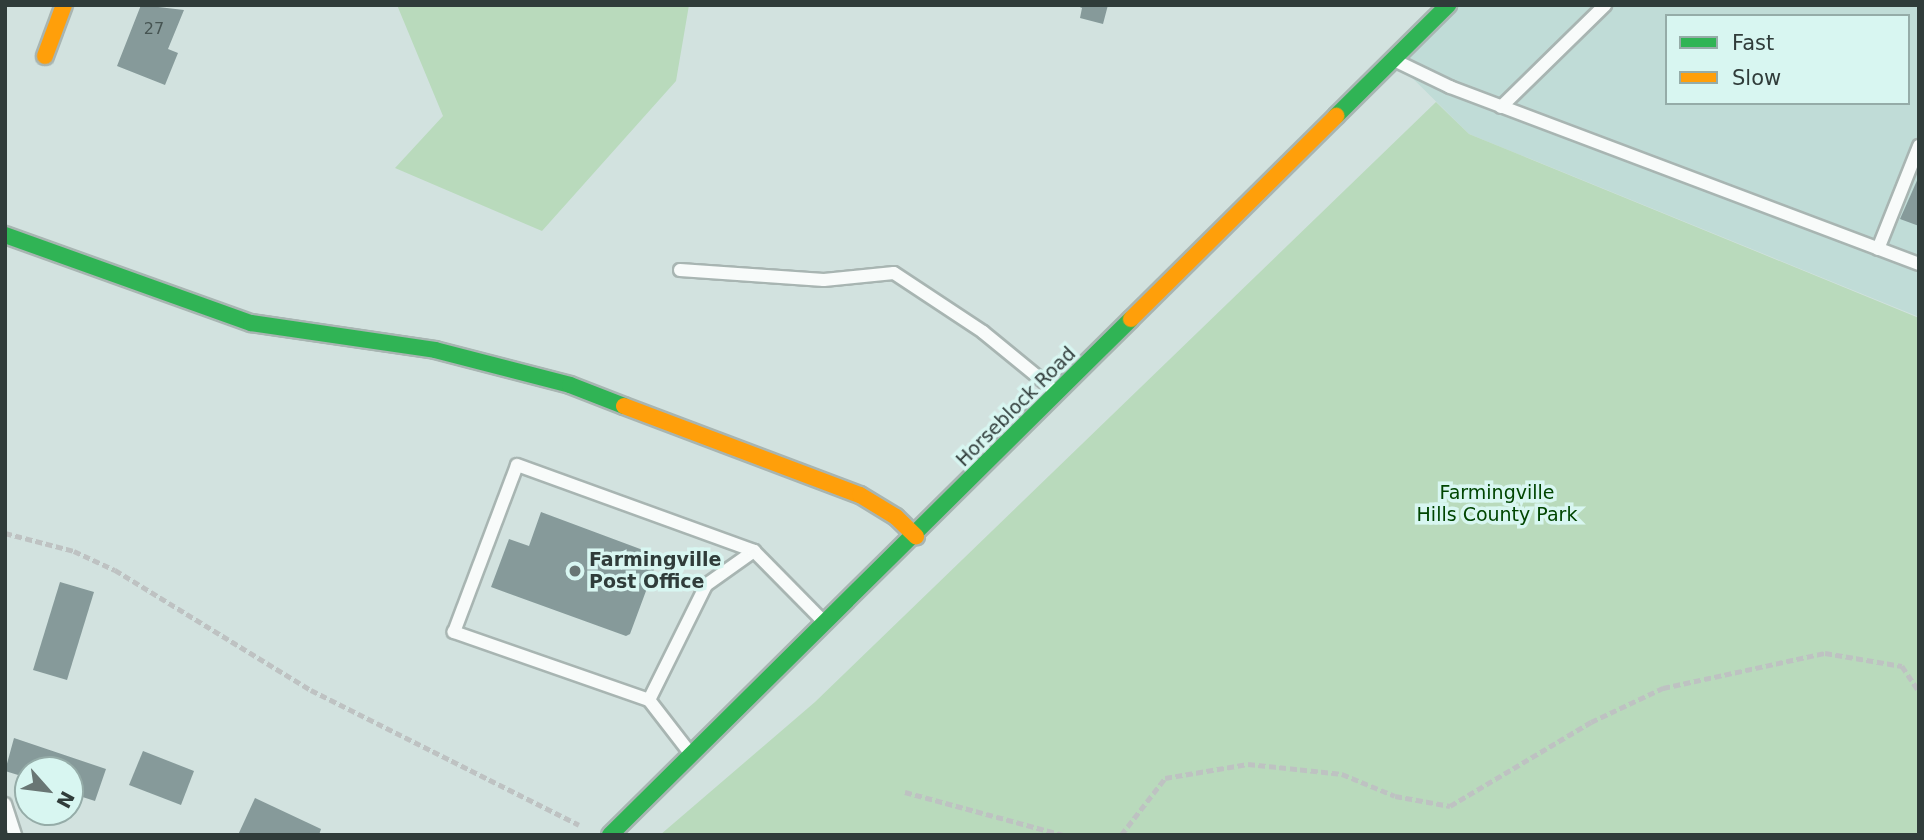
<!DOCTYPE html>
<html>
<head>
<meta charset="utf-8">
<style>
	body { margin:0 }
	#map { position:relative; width:1924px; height:840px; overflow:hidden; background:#d2e2df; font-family:"DejaVu Sans",sans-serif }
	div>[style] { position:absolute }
	.built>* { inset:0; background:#c0dcd7 }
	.green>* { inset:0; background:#b9dabc }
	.building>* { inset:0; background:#869a9a }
	.path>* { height:4.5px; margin-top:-2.25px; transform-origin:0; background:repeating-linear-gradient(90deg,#bec2c2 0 7px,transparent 0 10.5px) }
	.roads { filter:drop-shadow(2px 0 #a8b5b2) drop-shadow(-2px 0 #a8b5b2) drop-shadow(0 2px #a8b5b2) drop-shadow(0 -2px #a8b5b2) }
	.lane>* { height:12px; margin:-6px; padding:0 6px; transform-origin:6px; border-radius:6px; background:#f8fbfa }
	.fast>* { height:16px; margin:-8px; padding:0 8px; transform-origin:8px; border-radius:8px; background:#30b455 }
	.slow>* { height:16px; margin:-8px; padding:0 8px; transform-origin:8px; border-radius:8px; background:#ff9f0a }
	.dots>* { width:19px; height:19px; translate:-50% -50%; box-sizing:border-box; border:4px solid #d8f6f1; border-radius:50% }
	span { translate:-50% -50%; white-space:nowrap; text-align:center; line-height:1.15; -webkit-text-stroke:7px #d8f6f1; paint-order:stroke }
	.number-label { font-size:16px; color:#465452 }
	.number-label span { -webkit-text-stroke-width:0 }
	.street-label { font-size:19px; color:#303c3a }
	.park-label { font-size:19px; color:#004500 }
	.poi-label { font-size:19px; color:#303c3a; font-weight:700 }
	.left { translate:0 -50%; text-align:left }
	.frame { position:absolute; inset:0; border:7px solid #303c3a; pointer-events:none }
	.legend { position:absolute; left:1665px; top:14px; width:245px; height:91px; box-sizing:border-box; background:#d8f6f1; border:2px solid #95aca8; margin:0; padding:9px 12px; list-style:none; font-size:21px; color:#303c3a }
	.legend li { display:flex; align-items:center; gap:14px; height:35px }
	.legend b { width:35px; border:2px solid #95aca8 }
	.north { position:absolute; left:14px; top:756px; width:70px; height:70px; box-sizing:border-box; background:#d8f6f1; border:2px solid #95aca8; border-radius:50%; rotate:118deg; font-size:19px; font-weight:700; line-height:28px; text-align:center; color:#303c3a }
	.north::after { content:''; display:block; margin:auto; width:24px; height:32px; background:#697674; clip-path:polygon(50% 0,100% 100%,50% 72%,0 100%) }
</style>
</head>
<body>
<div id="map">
	<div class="built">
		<div style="clip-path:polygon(evenodd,1448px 5px,1919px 5px,1919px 317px,1469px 134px,1393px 59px,1448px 5px,1667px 16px,1908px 16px,1908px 103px,1667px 103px,1667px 16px)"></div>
	</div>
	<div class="green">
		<div style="clip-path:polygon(397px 5px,689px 5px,676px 81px,542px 231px,395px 168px,443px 116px)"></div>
		<div style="clip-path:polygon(1436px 102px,1469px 134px,1919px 318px,1919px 835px,660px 835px,815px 702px)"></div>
	</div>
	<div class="building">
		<div style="clip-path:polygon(141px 5px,184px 10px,168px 49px,178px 53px,165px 85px,117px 66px)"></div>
		<div style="clip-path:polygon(1075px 5px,1108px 5px,1103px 24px,1080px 18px,1082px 8px)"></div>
		<div style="clip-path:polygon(1919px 176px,1919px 226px,1900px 219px)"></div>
		<div style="clip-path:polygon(541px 512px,659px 556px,630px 634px,626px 636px,491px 587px,509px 539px,529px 546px)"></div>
		<div style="clip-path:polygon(60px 582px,94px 592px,67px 680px,33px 670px)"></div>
		<div style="clip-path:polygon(14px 738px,106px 769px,95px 801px,70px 793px,70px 770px,28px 770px,28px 778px,5px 771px)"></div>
		<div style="clip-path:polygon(143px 751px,194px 771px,181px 805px,129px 785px)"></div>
		<div style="clip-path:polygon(255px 798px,321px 829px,319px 835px,238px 835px)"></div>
	</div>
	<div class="path">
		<div style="left:5px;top:533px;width:71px;rotate:14.6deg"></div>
		<div style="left:74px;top:551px;width:45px;rotate:24.9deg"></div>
		<div style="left:115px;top:570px;width:230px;rotate:31.5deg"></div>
		<div style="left:311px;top:690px;width:300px;rotate:26.7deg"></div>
		<div style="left:905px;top:792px;width:164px;rotate:15.2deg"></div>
		<div style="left:1121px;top:835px;width:72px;rotate:-52.3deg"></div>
		<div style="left:1165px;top:778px;width:84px;rotate:-9.6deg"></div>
		<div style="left:1248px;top:764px;width:95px;rotate:6.1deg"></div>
		<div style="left:1342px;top:774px;width:57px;rotate:22.5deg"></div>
		<div style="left:1395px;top:796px;width:56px;rotate:10.3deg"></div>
		<div style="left:1450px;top:806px;width:164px;rotate:-30.8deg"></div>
		<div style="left:1591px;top:722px;width:80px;rotate:-25.3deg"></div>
		<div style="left:1663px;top:688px;width:166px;rotate:-12.2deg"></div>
		<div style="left:1825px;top:653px;width:78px;rotate:9.6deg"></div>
		<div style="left:1902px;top:666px;width:30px;rotate:56deg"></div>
	</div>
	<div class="roads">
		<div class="lane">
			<div style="left:1396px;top:61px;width:60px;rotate:25.7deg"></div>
			<div style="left:1450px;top:87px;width:501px;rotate:20.68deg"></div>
			<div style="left:1501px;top:107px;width:146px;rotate:-44.4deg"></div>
			<div style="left:1878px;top:249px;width:111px;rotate:-68.3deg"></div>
			<div style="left:680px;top:270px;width:144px;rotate:4deg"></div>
			<div style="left:824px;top:280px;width:70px;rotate:-5.7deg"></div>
			<div style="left:894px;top:273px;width:107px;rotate:33.5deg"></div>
			<div style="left:983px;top:332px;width:93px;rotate:39.3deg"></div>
			<div style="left:649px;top:700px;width:128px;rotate:-63.6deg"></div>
			<div style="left:706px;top:585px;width:59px;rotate:-35.3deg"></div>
			<div style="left:690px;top:753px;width:67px;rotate:-127.7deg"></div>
			<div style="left:649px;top:700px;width:207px;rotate:-160.8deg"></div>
			<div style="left:454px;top:632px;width:178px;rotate:-69.3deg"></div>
			<div style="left:517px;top:465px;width:252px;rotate:19.9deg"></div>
			<div style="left:754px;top:551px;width:97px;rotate:45.4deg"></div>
			<div style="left:5px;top:804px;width:33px;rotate:72deg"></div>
		</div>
		<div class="fast">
			<div style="left:1336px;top:116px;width:158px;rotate:-44.7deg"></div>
			<div style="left:5px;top:235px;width:261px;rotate:19.7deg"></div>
			<div style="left:251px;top:323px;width:186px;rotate:8.3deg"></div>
			<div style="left:435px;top:350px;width:139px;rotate:14.5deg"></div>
			<div style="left:570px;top:385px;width:58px;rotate:21.3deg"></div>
			<div style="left:610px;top:835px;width:733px;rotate:-44.72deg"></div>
		</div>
		<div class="slow">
			<div style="left:45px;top:56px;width:54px;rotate:-69.6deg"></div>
			<div style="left:1131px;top:319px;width:289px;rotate:-44.7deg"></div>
			<div style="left:624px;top:406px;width:252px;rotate:20.7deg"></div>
			<div style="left:860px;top:495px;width:42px;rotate:31.4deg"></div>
			<div style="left:896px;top:517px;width:28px;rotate:44deg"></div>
		</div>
	</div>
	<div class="dots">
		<div style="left:575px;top:571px;background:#697674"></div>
	</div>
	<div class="number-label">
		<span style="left:154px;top:29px">27</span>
	</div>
	<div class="street-label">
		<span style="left:1016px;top:407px;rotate:-45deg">Horseblock Road</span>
	</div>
	<div class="park-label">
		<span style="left:1497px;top:504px">Farmingville<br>Hills County Park</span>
	</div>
	<div class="poi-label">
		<span class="left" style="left:589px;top:571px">Farmingville<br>Post Office</span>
	</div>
	<div class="frame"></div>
	<ul class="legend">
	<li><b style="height:9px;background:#30b455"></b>Fast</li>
	<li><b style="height:9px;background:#ff9f0a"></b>Slow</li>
	</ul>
	<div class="north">N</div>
</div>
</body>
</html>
